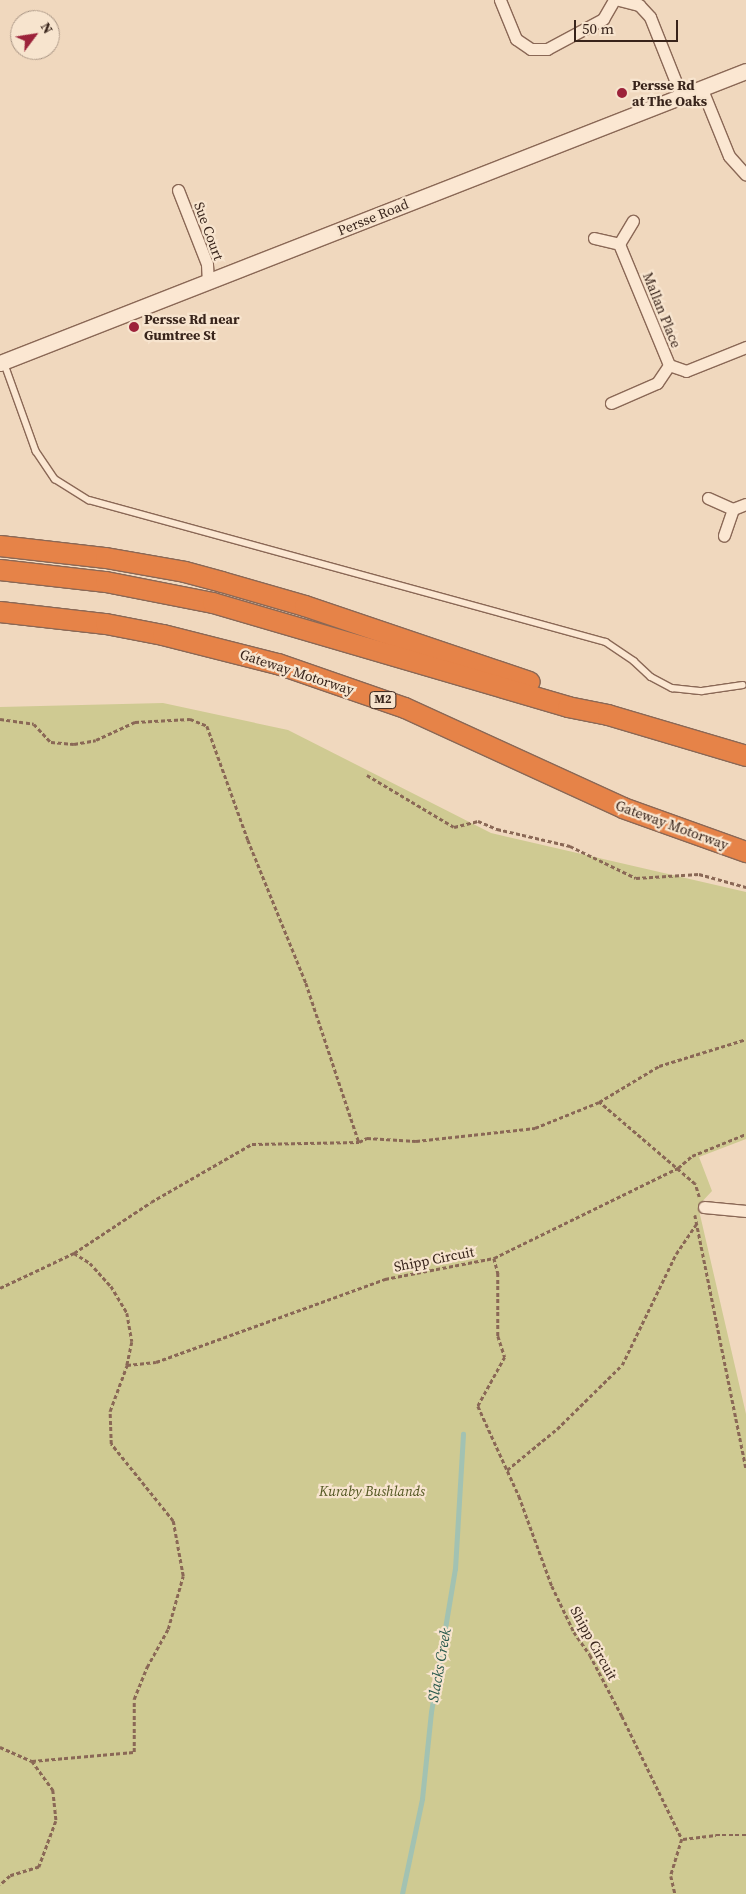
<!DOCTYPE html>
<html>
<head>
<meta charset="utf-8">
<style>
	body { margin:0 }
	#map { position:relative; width:746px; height:1894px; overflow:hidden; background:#f0d8be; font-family:"Source Serif 4",serif }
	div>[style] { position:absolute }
	.green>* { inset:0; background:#cfca92 }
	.stream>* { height:4.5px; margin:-2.25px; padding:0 2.25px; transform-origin:2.25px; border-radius:2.25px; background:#a2c2b2 }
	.path>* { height:2.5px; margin-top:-1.25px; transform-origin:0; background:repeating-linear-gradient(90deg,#8a6856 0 4px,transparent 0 6.5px) }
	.roads { filter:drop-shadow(1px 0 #8a6856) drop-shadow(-1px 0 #8a6856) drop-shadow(0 1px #8a6856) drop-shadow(0 -1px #8a6856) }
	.lane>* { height:5.5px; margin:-2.75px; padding:0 2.75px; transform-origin:2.75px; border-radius:2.75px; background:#fbe7d2 }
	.street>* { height:11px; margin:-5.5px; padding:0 5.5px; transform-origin:5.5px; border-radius:5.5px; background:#fbe7d2 }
	.secondary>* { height:15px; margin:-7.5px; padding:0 7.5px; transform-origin:7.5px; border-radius:7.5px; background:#fbe7d2 }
	.highway>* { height:20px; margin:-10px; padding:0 10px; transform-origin:10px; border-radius:10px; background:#e68348 }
	.dots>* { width:14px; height:14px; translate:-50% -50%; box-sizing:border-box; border:2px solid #f7e4ce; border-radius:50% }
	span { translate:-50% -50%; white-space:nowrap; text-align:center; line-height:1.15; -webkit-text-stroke:4.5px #f7e4ce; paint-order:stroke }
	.shield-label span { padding:1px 4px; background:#f7e4ce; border:1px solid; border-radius:4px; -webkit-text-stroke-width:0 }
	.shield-label { font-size:12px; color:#38241b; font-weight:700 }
	.poi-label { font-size:14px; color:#38241b; font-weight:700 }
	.left { translate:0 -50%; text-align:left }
	.street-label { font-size:14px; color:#38241b }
	.park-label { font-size:14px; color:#525621; font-style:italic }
	.water-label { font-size:15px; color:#29594d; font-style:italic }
	.north { position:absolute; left:10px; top:10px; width:50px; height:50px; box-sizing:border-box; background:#f7e4ce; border:1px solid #ab9786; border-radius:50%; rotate:59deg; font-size:14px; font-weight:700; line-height:20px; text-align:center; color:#38241b }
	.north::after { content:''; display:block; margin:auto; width:18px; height:22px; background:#9c223a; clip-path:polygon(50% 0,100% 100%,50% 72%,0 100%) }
	.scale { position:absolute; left:574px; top:20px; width:104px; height:22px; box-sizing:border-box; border:2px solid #38241b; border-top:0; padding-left:6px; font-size:15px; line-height:18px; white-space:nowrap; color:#38241b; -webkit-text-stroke:4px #f7e4ce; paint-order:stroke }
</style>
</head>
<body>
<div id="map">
	<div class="green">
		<div style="clip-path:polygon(163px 703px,288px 730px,491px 833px,746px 892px,746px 1139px,699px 1157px,712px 1191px,698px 1206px,746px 1414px,746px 1894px,0 1894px,0 707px)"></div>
	</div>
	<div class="stream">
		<div style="left:402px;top:1894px;width:97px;rotate:-78.1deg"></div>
		<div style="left:422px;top:1799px;width:87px;rotate:-84.1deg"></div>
		<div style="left:431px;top:1712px;width:145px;rotate:-80.5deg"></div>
		<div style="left:455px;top:1569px;width:135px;rotate:-86.6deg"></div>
	</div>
	<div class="path">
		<div style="left:0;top:719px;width:34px;rotate:8deg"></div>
		<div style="left:34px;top:724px;width:25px;rotate:47deg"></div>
		<div style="left:51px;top:742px;width:23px;rotate:5deg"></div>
		<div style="left:74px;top:744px;width:22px;rotate:-10deg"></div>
		<div style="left:96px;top:740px;width:43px;rotate:-24.8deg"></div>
		<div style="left:135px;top:722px;width:55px;rotate:-3.1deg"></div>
		<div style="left:190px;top:719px;width:18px;rotate:22deg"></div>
		<div style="left:207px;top:726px;width:121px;rotate:70.2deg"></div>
		<div style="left:248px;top:840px;width:154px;rotate:67.9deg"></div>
		<div style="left:306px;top:983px;width:168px;rotate:71.6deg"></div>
		<div style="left:367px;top:775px;width:101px;rotate:30.9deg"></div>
		<div style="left:454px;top:827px;width:25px;rotate:-14deg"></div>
		<div style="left:478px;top:821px;width:21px;rotate:23deg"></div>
		<div style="left:497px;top:829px;width:75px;rotate:13.1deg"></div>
		<div style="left:570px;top:846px;width:73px;rotate:25.9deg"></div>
		<div style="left:636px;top:878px;width:63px;rotate:-3.6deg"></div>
		<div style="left:699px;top:874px;width:49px;rotate:15.5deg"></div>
		<div style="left:699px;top:1197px;width:14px;rotate:-107deg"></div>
		<div style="left:695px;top:1184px;width:126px;rotate:-139.5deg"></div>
		<div style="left:599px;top:1102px;width:70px;rotate:-31deg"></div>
		<div style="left:659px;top:1066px;width:91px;rotate:-17.2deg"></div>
		<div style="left:695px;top:1215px;width:259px;rotate:78.6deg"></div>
		<div style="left:74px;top:1253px;width:92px;rotate:-33.5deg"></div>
		<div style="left:151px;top:1202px;width:116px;rotate:-29.9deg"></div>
		<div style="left:252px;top:1144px;width:107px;rotate:-1.1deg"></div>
		<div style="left:359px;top:1142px;width:9px;rotate:-27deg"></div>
		<div style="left:367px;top:1138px;width:49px;rotate:3.5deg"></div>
		<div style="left:416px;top:1141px;width:120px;rotate:-6.2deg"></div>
		<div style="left:535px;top:1128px;width:69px;rotate:-22.1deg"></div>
		<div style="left:494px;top:1258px;width:205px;rotate:-26.1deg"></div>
		<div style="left:678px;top:1168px;width:18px;rotate:-41deg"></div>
		<div style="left:692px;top:1156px;width:58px;rotate:-22.2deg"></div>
		<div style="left:0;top:1288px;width:82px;rotate:-25.3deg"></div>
		<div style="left:74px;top:1253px;width:19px;rotate:32deg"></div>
		<div style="left:90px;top:1263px;width:31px;rotate:48deg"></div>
		<div style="left:111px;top:1286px;width:31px;rotate:59deg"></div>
		<div style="left:127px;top:1313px;width:29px;rotate:80deg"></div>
		<div style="left:132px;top:1342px;width:24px;rotate:102deg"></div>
		<div style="left:127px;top:1365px;width:29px;rotate:-6deg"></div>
		<div style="left:156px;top:1362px;width:244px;rotate:-19.9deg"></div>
		<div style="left:385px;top:1279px;width:111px;rotate:-10.9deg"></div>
		<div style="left:494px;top:1258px;width:16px;rotate:75deg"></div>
		<div style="left:498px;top:1273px;width:63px;rotate:90deg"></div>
		<div style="left:498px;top:1336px;width:22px;rotate:72deg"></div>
		<div style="left:505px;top:1357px;width:56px;rotate:118.9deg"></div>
		<div style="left:478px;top:1406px;width:99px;rotate:65.5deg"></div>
		<div style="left:519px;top:1496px;width:96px;rotate:69.9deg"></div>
		<div style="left:552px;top:1586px;width:51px;rotate:64.4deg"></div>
		<div style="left:574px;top:1632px;width:28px;rotate:55deg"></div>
		<div style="left:590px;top:1655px;width:69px;rotate:62.3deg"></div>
		<div style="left:622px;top:1716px;width:137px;rotate:64deg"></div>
		<div style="left:682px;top:1839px;width:39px;rotate:107deg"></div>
		<div style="left:671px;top:1876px;width:18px;rotate:77deg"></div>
		<div style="left:507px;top:1470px;width:65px;rotate:-39.4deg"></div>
		<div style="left:557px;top:1429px;width:91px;rotate:-44.6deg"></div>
		<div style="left:622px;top:1365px;width:123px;rotate:-64.1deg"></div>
		<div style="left:676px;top:1254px;width:37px;rotate:-56deg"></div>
		<div style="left:0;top:1747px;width:35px;rotate:24deg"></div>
		<div style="left:32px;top:1761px;width:36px;rotate:54deg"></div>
		<div style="left:53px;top:1790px;width:31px;rotate:84deg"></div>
		<div style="left:56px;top:1821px;width:49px;rotate:110.3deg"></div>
		<div style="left:39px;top:1867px;width:30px;rotate:163deg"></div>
		<div style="left:10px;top:1876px;width:13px;rotate:138deg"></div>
		<div style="left:32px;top:1761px;width:102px;rotate:-5deg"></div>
		<div style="left:134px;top:1752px;width:53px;rotate:-90deg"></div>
		<div style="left:134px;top:1699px;width:35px;rotate:-68deg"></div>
		<div style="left:147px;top:1667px;width:43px;rotate:-61.1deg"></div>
		<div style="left:168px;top:1629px;width:55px;rotate:-74.2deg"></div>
		<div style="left:183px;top:1576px;width:56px;rotate:-100.3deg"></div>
		<div style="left:173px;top:1521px;width:99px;rotate:-128.8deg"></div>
		<div style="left:111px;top:1444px;width:33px;rotate:-92deg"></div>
		<div style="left:110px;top:1411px;width:49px;rotate:-69.7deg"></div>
		<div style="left:683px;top:1839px;width:33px;rotate:-7deg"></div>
		<div style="left:716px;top:1835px;width:30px"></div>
	</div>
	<div class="roads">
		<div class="lane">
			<div style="left:4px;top:362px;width:95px;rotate:70.2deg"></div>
			<div style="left:36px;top:451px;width:34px;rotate:56deg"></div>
			<div style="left:55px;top:479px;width:40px;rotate:32deg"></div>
			<div style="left:89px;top:500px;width:536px;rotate:15.36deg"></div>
			<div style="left:606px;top:642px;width:34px;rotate:34deg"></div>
			<div style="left:634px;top:661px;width:23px;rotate:43deg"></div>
			<div style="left:651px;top:677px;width:24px;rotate:28deg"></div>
			<div style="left:672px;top:688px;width:30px;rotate:6deg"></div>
			<div style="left:702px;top:691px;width:41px;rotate:-8.3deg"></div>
		</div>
		<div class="street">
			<div style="left:500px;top:0;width:42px;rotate:67.7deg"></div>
			<div style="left:516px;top:39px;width:18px;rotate:34deg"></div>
			<div style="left:531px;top:49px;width:16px"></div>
			<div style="left:547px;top:49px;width:64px;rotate:-28.2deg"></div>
			<div style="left:603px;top:19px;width:22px;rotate:-60deg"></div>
			<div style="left:619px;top:0;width:21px;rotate:14deg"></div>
			<div style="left:639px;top:5px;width:16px;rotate:47deg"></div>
			<div style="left:650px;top:17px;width:84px;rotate:68.3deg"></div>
			<div style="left:701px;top:87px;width:74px;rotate:67.9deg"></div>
			<div style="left:729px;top:156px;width:25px;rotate:48deg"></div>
			<div style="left:178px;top:190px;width:79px;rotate:68.6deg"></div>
			<div style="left:207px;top:264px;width:18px;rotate:87deg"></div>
			<div style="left:594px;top:238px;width:26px;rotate:13deg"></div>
			<div style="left:619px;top:244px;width:27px;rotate:-59deg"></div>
			<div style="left:619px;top:244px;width:131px;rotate:67.5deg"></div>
			<div style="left:669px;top:365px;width:18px;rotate:19deg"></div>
			<div style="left:686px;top:371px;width:65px;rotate:-21.8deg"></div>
			<div style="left:611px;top:403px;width:50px;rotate:-23.5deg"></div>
			<div style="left:657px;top:383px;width:22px;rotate:-56deg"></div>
			<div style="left:708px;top:498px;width:27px;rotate:24deg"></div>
			<div style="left:733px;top:509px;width:28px;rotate:109deg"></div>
			<div style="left:733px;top:509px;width:14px;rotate:-21deg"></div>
			<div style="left:704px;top:1207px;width:42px;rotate:5.4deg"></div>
		</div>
		<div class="secondary">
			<div style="left:0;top:363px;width:801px;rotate:-21.38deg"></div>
		</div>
		<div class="highway">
			<div style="left:0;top:546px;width:107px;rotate:6.5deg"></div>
			<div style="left:106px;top:558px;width:80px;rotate:10deg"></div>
			<div style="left:185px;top:572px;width:38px;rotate:15deg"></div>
			<div style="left:222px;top:582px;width:86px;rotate:16.1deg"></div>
			<div style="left:305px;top:606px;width:237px;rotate:18.7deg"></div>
			<div style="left:0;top:570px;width:107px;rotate:6.5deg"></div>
			<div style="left:106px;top:582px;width:109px;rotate:11.1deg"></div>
			<div style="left:213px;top:603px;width:370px;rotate:16.3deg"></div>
			<div style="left:568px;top:707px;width:41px;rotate:11.3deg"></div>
			<div style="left:608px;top:715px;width:144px;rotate:16.5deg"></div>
			<div style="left:0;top:612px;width:107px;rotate:6.5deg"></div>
			<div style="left:106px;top:624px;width:58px;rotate:10.9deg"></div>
			<div style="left:163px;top:635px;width:119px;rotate:14.2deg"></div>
			<div style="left:278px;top:664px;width:134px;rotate:19.1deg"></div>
			<div style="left:405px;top:708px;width:240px;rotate:24.6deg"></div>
			<div style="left:623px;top:808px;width:131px;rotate:19.7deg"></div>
		</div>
	</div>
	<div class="dots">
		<div style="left:622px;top:93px;background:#9c223a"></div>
		<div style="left:134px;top:327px;background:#9c223a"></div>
	</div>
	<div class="shield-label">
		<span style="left:383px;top:700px">M2</span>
	</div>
	<div class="poi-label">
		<span class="left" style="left:632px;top:93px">Persse Rd<br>at The Oaks</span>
		<span class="left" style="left:144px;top:327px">Persse Rd near<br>Gumtree St</span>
	</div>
	<div class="street-label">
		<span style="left:373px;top:217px;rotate:-22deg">Persse Road</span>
		<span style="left:209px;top:231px;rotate:70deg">Sue Court</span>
		<span style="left:662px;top:310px;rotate:68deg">Mallan Place</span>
		<span style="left:297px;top:672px;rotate:18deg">Gateway Motorway</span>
		<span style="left:672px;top:825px;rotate:20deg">Gateway Motorway</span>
		<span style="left:434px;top:1259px;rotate:-11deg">Shipp Circuit</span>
		<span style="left:594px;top:1643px;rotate:61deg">Shipp Circuit</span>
	</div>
	<div class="park-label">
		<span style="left:372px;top:1491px">Kuraby Bushlands</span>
	</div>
	<div class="water-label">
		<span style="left:439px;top:1665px;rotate:-80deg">Slacks Creek</span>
	</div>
	<div class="north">N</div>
	<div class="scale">50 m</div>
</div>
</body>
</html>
